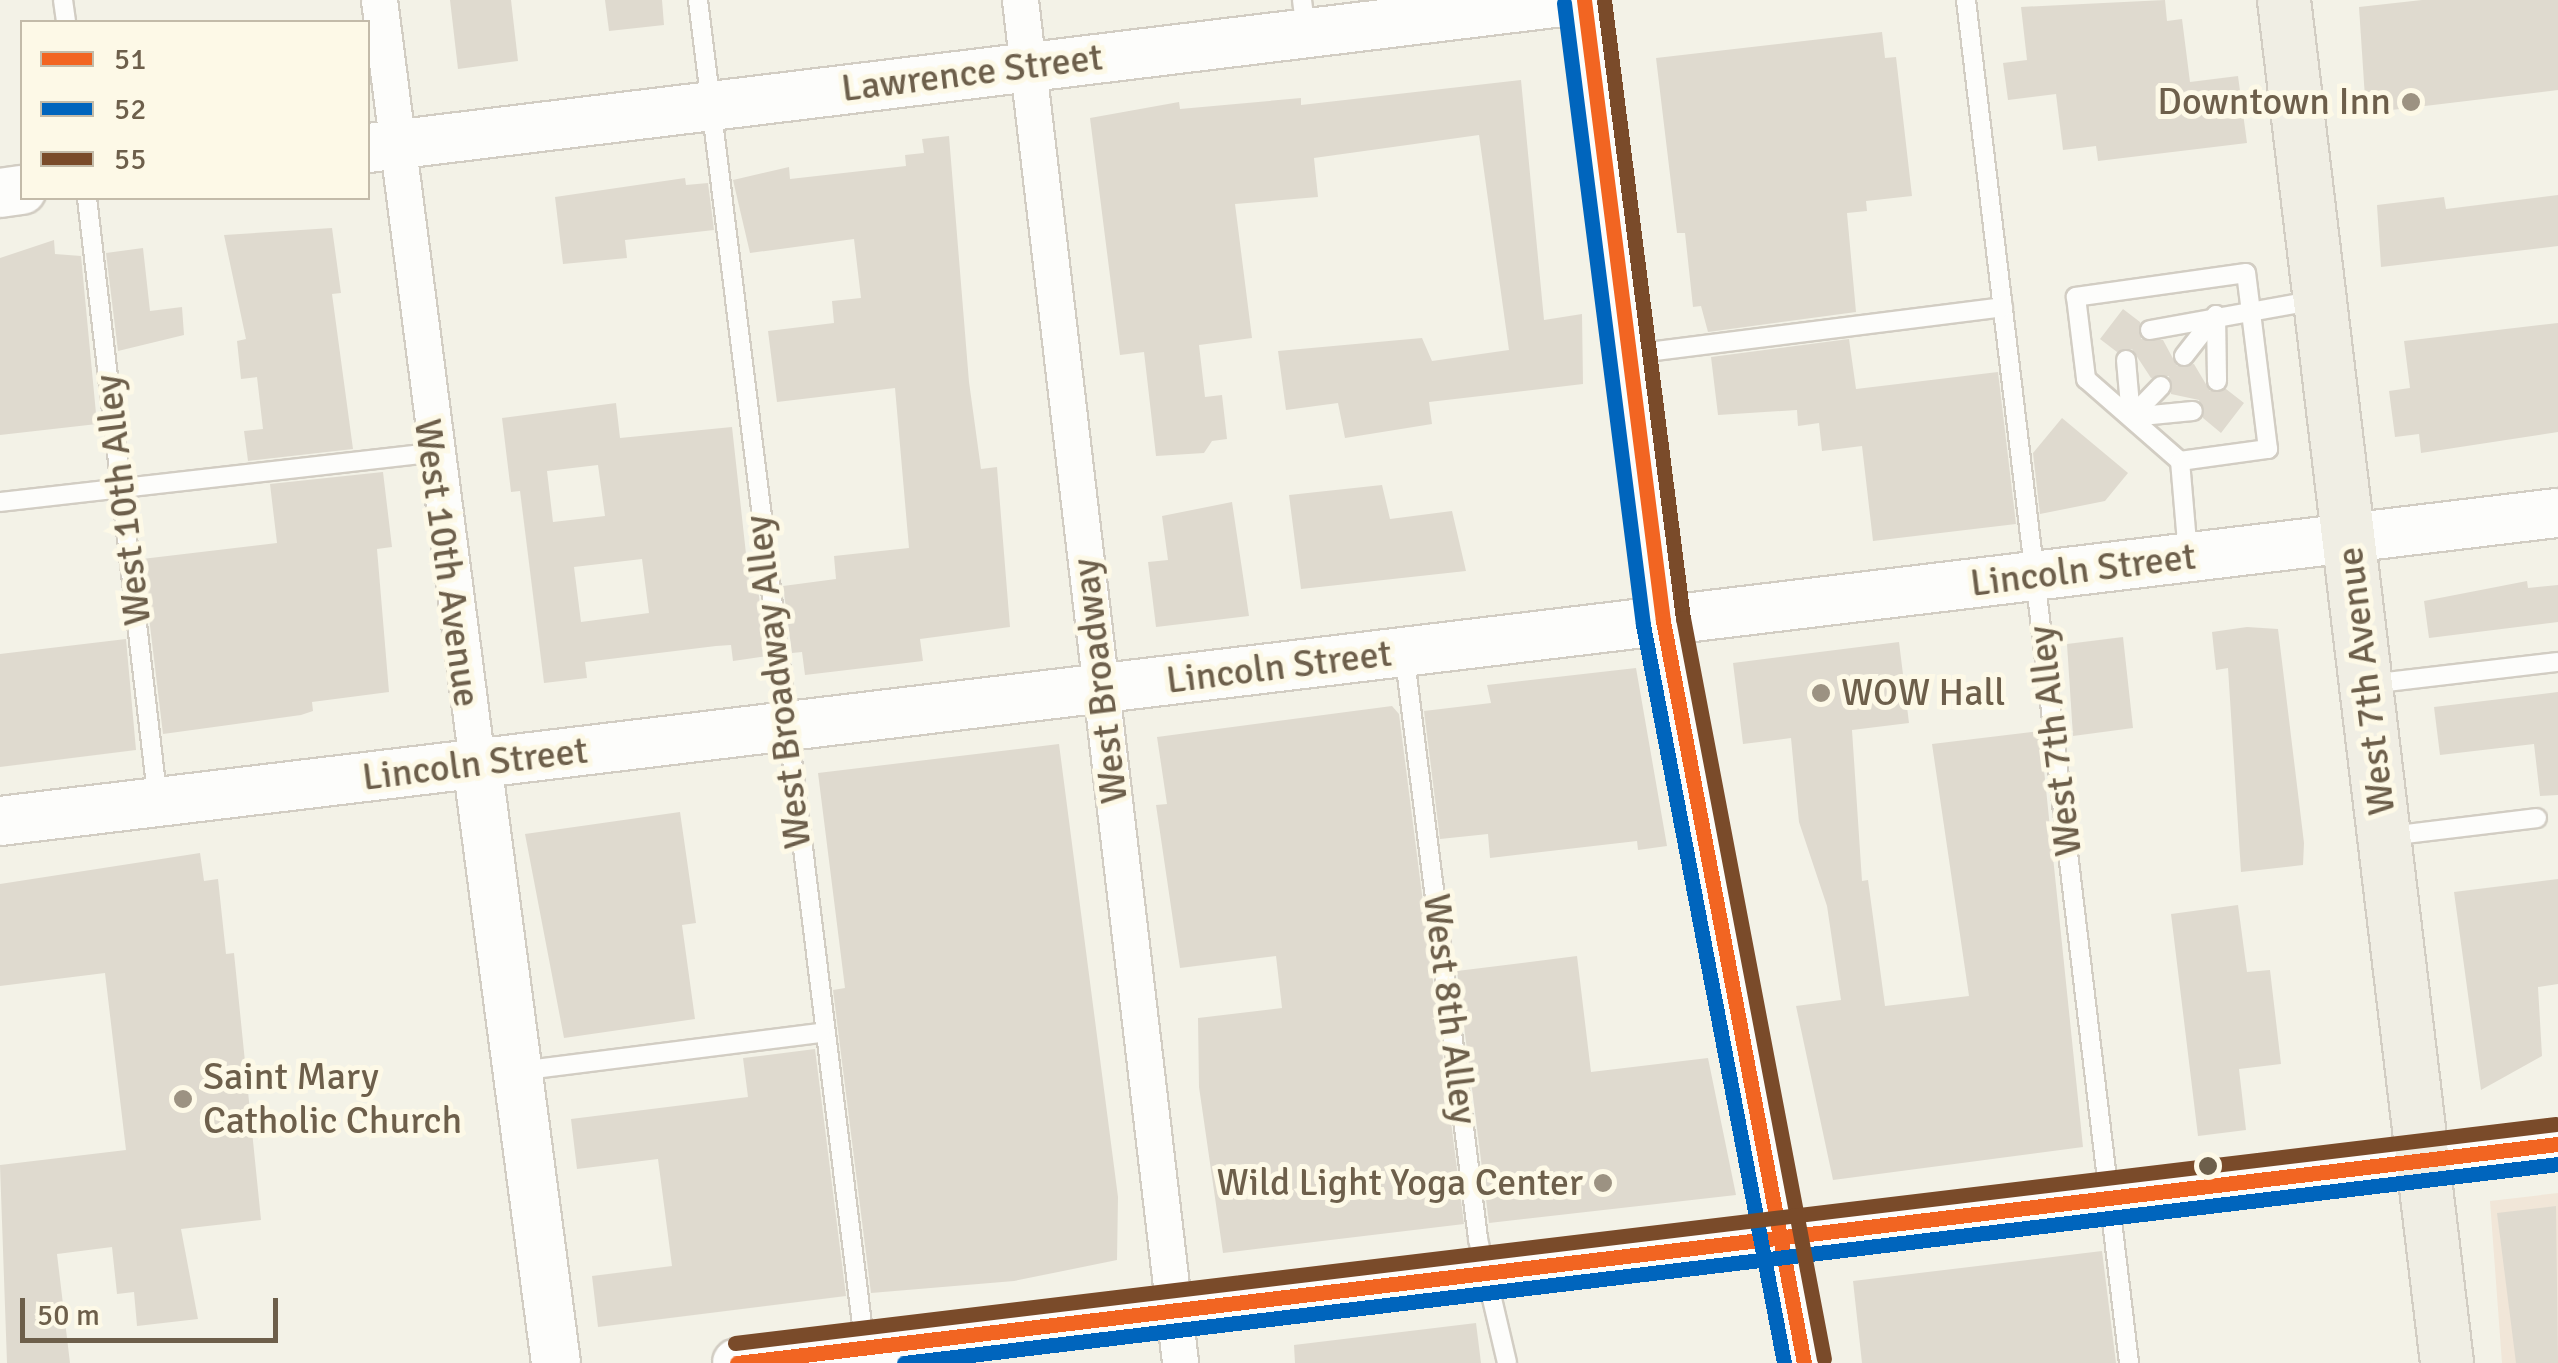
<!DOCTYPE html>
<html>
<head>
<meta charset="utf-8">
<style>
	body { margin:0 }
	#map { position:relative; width:2558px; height:1363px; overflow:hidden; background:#f3f2e7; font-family:Signika,sans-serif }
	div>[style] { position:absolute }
	.commercial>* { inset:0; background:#f1e6d8 }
	.building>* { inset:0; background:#dfdacf }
	.roads { filter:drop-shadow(2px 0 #d2cdc3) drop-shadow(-2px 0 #d2cdc3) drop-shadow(0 2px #d2cdc3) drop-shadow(0 -2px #d2cdc3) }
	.lane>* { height:18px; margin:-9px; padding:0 9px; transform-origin:9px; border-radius:9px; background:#fdfdfb }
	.street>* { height:35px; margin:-17.5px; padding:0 17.5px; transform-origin:17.5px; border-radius:17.5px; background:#fdfdfb }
	.secondary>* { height:48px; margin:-24px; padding:0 24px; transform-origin:24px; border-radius:24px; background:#fdfdfb }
	.primary>* { height:52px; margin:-26px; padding:0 26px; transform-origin:26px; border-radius:26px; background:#f0eee4 }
	.bus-1>* { height:15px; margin:-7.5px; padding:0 7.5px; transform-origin:7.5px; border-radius:7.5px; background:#f26522 }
	.bus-2>* { height:15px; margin:-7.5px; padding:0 7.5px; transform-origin:7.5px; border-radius:7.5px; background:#0065bd }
	.bus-3>* { height:15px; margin:-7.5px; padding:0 7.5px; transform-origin:7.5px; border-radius:7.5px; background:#7a4b2a }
	.dots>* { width:28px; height:28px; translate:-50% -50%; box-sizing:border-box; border:5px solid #fdf9e7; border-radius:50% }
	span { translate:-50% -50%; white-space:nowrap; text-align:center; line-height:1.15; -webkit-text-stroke:10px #fdf9e7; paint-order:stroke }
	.street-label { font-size:38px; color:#6d5f4b }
	.poi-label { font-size:38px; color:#6d5f4b }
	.right { translate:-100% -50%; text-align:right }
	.left { translate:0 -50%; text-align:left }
	.legend { position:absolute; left:20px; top:20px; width:350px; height:180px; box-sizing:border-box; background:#fdf9e7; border:2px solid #c3bba9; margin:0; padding:12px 18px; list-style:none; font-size:30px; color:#6d5f4b }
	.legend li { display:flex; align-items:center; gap:20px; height:50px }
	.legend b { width:50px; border:2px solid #c3bba9 }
	.scale { position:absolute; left:20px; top:1298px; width:258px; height:45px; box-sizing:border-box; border:5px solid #6d5f4b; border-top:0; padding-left:12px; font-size:30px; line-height:35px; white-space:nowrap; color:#6d5f4b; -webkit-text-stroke:8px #fdf9e7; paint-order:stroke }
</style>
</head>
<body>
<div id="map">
	<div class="commercial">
		<div style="clip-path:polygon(2558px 1193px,2558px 1363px,2502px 1363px,2490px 1201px)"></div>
	</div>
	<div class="building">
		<div style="clip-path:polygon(450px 0,511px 0,518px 61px,458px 69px)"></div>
		<div style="clip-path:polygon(605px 0,662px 0,664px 25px,609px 31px)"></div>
		<div style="clip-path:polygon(2165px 0,2167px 21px,2182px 19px,2190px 82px,2238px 76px,2247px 143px,2098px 161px,2096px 146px,2063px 150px,2056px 94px,2008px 100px,2003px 63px,2027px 60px,2021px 7px)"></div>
		<div style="clip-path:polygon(2422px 0,2558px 0,2558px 90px,2366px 113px,2359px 7px)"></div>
		<div style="clip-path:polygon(1882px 32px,1885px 58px,1896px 57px,1912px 196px,1866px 201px,1867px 211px,1847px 213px,1856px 312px,1708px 332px,1701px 306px,1693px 307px,1685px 233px,1677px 233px,1656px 58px)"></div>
		<div style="clip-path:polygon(1521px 80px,1544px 320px,1582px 314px,1583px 384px,1429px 402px,1432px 424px,1345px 438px,1338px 403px,1286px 410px,1278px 351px,1422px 338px,1432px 361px,1509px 350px,1479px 135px,1314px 158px,1318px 197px,1235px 204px,1252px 338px,1199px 345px,1205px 397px,1222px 395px,1227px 439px,1212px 441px,1204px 453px,1156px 456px,1144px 352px,1120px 355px,1090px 118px,1179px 102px,1180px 109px,1301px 98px,1301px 105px)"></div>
		<div style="clip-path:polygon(949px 136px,969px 382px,981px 469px,997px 467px,1010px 627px,920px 639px,923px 661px,805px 675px,802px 652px,792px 653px,783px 586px,836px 579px,834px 556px,909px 548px,895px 388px,777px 402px,768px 331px,834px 323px,832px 301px,861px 298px,854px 239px,750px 253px,733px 180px,789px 167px,790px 179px,906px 166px,905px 155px,924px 153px,922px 139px)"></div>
		<div style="clip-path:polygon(685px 178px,686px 185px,708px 183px,714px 230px,625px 240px,627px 258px,563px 264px,555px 197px)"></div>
		<div style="clip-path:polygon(2558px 195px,2558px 246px,2381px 267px,2377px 205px,2444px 197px,2446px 209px)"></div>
		<div style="clip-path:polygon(332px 228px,341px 293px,332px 294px,353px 449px,248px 461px,244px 431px,263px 429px,257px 377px,241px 379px,237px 341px,246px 339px,224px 235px)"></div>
		<div style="clip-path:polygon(54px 240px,55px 254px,81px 256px,97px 424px,0 435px,0 258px)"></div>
		<div style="clip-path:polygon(143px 248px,150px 311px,182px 307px,184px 335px,118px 351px,106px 253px)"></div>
		<div style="clip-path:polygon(2123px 309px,2140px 322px,2141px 339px,2163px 340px,2177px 366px,2194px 364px,2210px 391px,2226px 389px,2244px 403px,2221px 433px,2203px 418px,2199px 400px,2171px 394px,2169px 376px,2151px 378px,2132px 349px,2117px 352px,2100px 339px)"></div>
		<div style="clip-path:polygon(2558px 323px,2558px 432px,2421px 453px,2419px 434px,2395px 437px,2389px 391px,2410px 388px,2404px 341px)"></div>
		<div style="clip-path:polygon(1849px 339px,1856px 389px,1998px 372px,2016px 524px,1873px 541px,1862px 446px,1822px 451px,1819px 423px,1798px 426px,1797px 410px,1718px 415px,1711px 357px)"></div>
		<div style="clip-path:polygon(evenodd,616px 403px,620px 438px,732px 427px,750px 590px,758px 589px,767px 656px,733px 661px,731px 645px,716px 646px,585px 662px,587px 678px,544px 683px,520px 491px,511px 492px,502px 418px,616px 403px,598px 465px,605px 516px,553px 522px,547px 471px,598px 465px,616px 403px,642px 559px,649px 613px,581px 622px,574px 567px,642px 559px)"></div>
		<div style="clip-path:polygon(2062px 418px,2128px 473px,2105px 501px,2040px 514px,2033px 453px)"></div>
		<div style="clip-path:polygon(383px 472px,392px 547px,377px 549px,389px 692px,312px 702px,313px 711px,301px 715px,163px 734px,142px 559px,277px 543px,270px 484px)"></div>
		<div style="clip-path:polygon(1382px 485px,1390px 519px,1452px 511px,1466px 571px,1301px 589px,1289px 495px)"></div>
		<div style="clip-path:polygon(1232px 502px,1249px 616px,1156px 627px,1148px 562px,1168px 560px,1162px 516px)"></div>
		<div style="clip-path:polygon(2527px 581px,2528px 588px,2558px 585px,2558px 622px,2429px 638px,2424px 601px)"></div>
		<div style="clip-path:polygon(2247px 627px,2278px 629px,2304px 843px,2303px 865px,2241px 872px,2228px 668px,2216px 670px,2212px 632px)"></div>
		<div style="clip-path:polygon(2123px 637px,2133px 728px,2073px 736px,2067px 644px)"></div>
		<div style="clip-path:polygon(126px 639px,136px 750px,0 767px,0 654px)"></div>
		<div style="clip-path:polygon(1899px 642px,1909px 723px,1852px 730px,1862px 881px,1868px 880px,1885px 1006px,1969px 996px,1932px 744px,2040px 731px,2083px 1147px,1833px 1180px,1796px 1006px,1841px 1000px,1827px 906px,1799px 822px,1791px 738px,1743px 744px,1733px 663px)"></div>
		<div style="clip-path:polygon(1636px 668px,1667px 846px,1638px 850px,1637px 841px,1490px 858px,1488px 834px,1440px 839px,1424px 711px,1491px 703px,1487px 685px)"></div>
		<div style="clip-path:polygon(2558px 692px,2558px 795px,2540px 796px,2534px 744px,2440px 755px,2434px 707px)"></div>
		<div style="clip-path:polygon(1392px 706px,1399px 714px,1464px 1224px,1223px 1253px,1199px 1087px,1198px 1018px,1282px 1008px,1276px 956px,1180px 968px,1156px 805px,1167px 804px,1157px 737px)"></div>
		<div style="clip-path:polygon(1059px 744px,1118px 1197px,1117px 1260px,1014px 1281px,871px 1293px,833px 990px,845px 988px,818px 773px)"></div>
		<div style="clip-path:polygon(680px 812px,696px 923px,682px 925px,695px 1019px,564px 1038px,525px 834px)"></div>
		<div style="clip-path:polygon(200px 853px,204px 881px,218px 879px,226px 954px,234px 953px,261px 1220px,181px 1229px,198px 1319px,137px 1326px,134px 1292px,117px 1294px,112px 1247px,57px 1254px,70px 1363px,7px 1363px,0 1165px,126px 1150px,105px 973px,0 986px,0 884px)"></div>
		<div style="clip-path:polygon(2558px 879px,2558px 984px,2538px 987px,2542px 1056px,2481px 1090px,2454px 892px)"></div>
		<div style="clip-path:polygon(2238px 905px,2247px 972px,2270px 970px,2281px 1064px,2239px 1069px,2246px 1130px,2198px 1136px,2171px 914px)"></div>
		<div style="clip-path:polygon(1577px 956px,1591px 1072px,1708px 1058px,1736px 1195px,1489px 1223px,1457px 971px)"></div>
		<div style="clip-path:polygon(815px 1049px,846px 1296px,598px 1327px,592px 1276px,672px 1266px,658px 1159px,577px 1169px,571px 1119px,748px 1097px,743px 1058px)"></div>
		<div style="clip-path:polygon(2556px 1206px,2558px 1363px,2516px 1363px,2497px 1213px)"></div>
		<div style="clip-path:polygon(2102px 1251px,2116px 1363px,1862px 1363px,1853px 1281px)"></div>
		<div style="clip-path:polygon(1476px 1323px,1481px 1363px,1295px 1363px,1294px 1345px)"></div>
	</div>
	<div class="roads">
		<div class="lane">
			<div style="left:63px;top:0;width:22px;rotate:82deg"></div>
			<div style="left:698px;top:0;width:1358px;rotate:82.94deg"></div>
			<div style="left:1302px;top:0;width:33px;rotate:83deg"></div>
			<div style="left:1966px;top:0;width:1373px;rotate:83.18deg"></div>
			<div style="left:87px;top:198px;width:608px;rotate:83.3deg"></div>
			<div style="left:2216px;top:315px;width:66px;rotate:89.1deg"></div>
			<div style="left:2150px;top:330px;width:170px;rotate:-10.2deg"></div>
			<div style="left:1632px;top:354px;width:374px;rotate:-7.2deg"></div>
			<div style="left:2184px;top:356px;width:52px;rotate:-52deg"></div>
			<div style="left:2126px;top:360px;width:57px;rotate:85deg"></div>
			<div style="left:2131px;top:417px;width:62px;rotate:-5.5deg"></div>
			<div style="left:2131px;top:417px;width:43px;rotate:-45.9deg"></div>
			<div style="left:2180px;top:461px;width:89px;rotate:-7.8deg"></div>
			<div style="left:2268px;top:449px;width:177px;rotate:-97.1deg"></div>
			<div style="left:2246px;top:273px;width:172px;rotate:172deg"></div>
			<div style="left:2076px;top:297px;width:83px;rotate:83deg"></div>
			<div style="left:2086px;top:379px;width:125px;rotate:41.1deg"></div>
			<div style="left:2180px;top:461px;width:94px;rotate:85.1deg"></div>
			<div style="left:0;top:502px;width:434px;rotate:-6.5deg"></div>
			<div style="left:1404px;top:652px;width:592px;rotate:82.81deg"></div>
			<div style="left:1478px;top:1239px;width:127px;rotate:76.8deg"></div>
			<div style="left:2370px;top:684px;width:189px;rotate:-6.7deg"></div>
			<div style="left:2389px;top:836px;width:149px;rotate:-6.9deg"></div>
			<div style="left:519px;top:1071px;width:304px;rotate:-7.2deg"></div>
		</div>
		<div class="street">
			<div style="left:379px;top:0;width:769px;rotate:82.68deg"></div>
			<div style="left:1020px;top:0;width:1372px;rotate:83.3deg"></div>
		</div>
		<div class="secondary">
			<div style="left:1584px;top:0;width:626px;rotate:82.75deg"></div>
			<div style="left:1663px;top:621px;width:755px;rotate:79.24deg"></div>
			<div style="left:368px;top:148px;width:1219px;rotate:-6.97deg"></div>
			<div style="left:0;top:193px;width:22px;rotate:-8deg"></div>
			<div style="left:477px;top:763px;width:605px;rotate:82.5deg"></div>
			<div style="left:0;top:821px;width:2576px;rotate:-6.87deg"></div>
			<div style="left:737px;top:1363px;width:1834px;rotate:-6.86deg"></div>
		</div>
		<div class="primary">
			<div style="left:2284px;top:0;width:1373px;rotate:83.18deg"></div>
		</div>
	</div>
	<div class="bus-1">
		<div style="left:1584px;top:0;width:626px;rotate:82.75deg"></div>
		<div style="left:1663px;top:621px;width:755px;rotate:79.24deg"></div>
		<div style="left:737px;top:1363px;width:1834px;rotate:-6.86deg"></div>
	</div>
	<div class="bus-2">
		<div style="left:1564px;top:3px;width:627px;rotate:82.76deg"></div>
		<div style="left:1643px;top:625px;width:751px;rotate:79.18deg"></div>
		<div style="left:904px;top:1363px;width:1666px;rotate:-6.86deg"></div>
	</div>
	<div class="bus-3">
		<div style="left:1604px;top:0;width:623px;rotate:82.72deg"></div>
		<div style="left:1683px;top:618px;width:754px;rotate:79.23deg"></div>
		<div style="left:735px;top:1343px;width:1834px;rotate:-6.86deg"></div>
	</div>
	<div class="dots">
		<div style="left:2411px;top:102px;background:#9c9282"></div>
		<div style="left:1821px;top:693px;background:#9c9282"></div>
		<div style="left:183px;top:1099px;background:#9c9282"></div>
		<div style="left:2208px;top:1166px;background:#6d5f4b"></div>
		<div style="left:1603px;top:1183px;background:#9c9282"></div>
	</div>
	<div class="street-label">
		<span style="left:972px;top:73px;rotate:-7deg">Lawrence Street</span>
		<span style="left:123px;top:500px;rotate:-97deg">West 10th Alley</span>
		<span style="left:447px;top:563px;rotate:82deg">West 10th Avenue</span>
		<span style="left:2083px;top:570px;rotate:-7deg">Lincoln Street</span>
		<span style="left:1279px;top:667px;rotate:-7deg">Lincoln Street</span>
		<span style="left:1100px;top:681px;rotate:-97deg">West Broadway</span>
		<span style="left:2366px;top:681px;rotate:-97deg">West 7th Avenue</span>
		<span style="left:778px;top:682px;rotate:-97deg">West Broadway Alley</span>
		<span style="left:2055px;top:741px;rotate:-97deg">West 7th Alley</span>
		<span style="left:475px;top:764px;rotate:-7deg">Lincoln Street</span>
		<span style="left:1450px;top:1009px;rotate:83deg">West 8th Alley</span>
	</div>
	<div class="poi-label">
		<span class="right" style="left:2391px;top:102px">Downtown Inn</span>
		<span class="left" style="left:1841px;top:693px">WOW Hall</span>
		<span class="left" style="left:203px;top:1099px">Saint Mary<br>Catholic Church</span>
		<span class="right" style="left:1583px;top:1183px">Wild Light Yoga Center</span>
	</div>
	<ul class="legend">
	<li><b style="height:12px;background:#f26522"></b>51</li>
	<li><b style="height:12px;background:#0065bd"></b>52</li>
	<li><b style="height:12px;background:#7a4b2a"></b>55</li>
	</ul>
	<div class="scale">50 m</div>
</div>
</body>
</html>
